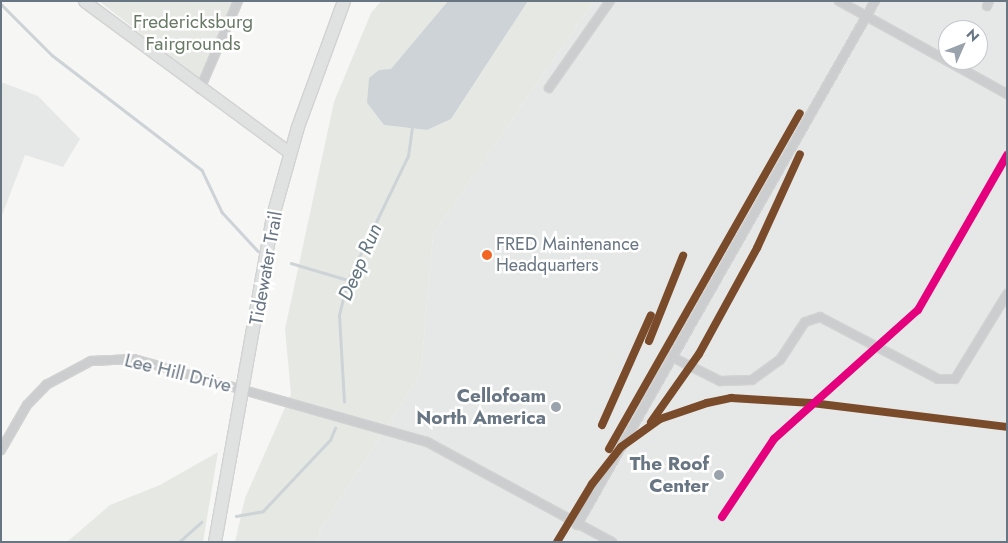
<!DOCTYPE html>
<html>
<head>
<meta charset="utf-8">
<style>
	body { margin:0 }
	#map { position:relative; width:1008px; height:543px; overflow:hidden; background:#f6f6f5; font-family:Jost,sans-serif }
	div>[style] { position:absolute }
	.built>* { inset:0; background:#e6e8e7 }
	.green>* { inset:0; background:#e6e9e3 }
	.water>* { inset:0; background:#cdd3d6 }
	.stream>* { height:2.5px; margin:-1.25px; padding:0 1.25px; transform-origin:1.25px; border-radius:1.25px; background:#cdd3d6 }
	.roads { filter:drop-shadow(1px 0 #d2d2d3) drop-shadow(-1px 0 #d2d2d3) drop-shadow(0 1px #d2d2d3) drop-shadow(0 -1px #d2d2d3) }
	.street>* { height:8px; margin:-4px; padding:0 4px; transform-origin:4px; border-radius:4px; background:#cccdce }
	.secondary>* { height:11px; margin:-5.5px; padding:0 5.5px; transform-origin:5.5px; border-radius:5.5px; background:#e0e1e1 }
	.primary>* { height:12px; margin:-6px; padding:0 6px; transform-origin:6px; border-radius:6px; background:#e0e1e1 }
	.rail-1>* { height:8px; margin:-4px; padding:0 4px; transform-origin:4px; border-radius:4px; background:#7a4b2a }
	.rail-2>* { height:8px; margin:-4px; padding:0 4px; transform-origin:4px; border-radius:4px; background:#e5007d }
	.dots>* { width:14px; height:14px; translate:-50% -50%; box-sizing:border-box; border:2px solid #fff; border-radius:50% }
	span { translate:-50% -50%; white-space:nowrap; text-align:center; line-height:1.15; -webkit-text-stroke:5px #fff; paint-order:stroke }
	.bus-label { font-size:18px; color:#687583 }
	.left { translate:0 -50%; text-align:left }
	.park-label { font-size:19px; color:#697b66 }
	.street-label { font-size:19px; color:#687583 }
	.poi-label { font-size:19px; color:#687583; font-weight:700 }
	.right { translate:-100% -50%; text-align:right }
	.water-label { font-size:20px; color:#63767f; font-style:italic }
	.frame { position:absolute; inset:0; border:2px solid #687583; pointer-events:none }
	.north { position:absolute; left:938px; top:20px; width:50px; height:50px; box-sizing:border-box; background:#fff; border:1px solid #c3c8cd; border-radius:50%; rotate:46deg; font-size:14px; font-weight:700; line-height:20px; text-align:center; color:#687583 }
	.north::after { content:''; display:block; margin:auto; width:18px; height:22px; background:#9aa2ab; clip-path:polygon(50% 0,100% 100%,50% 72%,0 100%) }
</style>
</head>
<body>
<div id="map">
	<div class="built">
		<div style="clip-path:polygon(evenodd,594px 1px,1007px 1px,1007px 542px,318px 542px,320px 530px,421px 373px,433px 234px,594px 1px,948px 30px,978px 30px,978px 60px,948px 60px,948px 30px)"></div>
		<div style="clip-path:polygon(1px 82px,38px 96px,80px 139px,63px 167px,25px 155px,1px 218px)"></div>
	</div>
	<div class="green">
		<div style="clip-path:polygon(99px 1px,238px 1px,217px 59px,200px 80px)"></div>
		<div style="clip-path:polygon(381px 1px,448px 1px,391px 70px,379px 70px,367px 103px,384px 125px,427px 130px,451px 119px,528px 1px,594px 1px,433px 234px,421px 373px,320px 530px,318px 542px,235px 542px,245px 498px,291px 394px,285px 329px,334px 102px,371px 13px)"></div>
		<div style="clip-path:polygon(218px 452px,203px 542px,67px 542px,110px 505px,160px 485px)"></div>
	</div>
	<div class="water">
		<div style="clip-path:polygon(448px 1px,528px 1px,451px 119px,427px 130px,384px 125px,367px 103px,369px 78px,379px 70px,391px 69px)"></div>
	</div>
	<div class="stream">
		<div style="left:1px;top:4px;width:72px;rotate:45deg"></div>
		<div style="left:52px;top:55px;width:189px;rotate:37.5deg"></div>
		<div style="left:202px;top:170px;width:47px;rotate:64.5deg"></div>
		<div style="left:222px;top:212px;width:53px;rotate:47.3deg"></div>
		<div style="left:291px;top:263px;width:59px;rotate:16.6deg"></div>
		<div style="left:344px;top:402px;width:87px;rotate:-93.3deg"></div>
		<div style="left:339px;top:315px;width:36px;rotate:-76deg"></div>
		<div style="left:348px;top:280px;width:138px;rotate:-64.2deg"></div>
		<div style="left:408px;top:156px;width:27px;rotate:-82deg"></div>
		<div style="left:236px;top:516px;width:27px;rotate:-10deg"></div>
		<div style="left:263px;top:511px;width:98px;rotate:-46.7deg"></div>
		<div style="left:330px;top:440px;width:13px;rotate:-67deg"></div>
		<div style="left:179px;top:542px;width:30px;rotate:-42deg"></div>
	</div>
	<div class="roads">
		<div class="street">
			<div style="left:839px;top:1px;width:192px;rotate:29deg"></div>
			<div style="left:987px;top:6px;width:5px;rotate:-68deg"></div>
			<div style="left:549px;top:88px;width:106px;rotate:-55deg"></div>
			<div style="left:200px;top:89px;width:96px;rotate:-66.6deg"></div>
			<div style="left:672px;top:357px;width:54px;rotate:26.6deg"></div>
			<div style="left:720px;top:381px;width:32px;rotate:-2deg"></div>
			<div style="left:752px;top:380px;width:34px;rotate:-36deg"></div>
			<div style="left:780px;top:360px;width:45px;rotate:-56.7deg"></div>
			<div style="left:805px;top:322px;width:16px;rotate:-18deg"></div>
			<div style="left:820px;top:317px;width:133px;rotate:27.7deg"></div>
			<div style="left:938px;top:379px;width:17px"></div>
			<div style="left:955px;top:379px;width:100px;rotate:-58.5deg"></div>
			<div style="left:1px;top:450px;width:52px;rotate:-60deg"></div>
			<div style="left:27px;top:405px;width:28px;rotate:-46deg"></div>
			<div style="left:46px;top:385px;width:51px;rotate:-28.1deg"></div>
			<div style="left:91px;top:361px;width:43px;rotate:-2.7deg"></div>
			<div style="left:134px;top:359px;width:305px;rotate:15.8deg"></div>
			<div style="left:427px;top:442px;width:210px;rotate:28.4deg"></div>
			<div style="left:577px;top:525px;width:603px;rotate:-60.37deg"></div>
		</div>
		<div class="secondary">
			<div style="left:84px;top:1px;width:256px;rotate:36.4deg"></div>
		</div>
		<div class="primary">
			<div style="left:215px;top:542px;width:331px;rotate:-79.9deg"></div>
			<div style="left:273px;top:216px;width:92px;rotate:-74.3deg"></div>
			<div style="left:298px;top:127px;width:134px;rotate:-69.9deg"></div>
		</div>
	</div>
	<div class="rail-1">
		<div style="left:649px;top:341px;width:92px;rotate:-68.2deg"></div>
		<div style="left:651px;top:422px;width:83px;rotate:-54.8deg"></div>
		<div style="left:699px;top:354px;width:121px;rotate:-61.3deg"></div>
		<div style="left:757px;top:248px;width:103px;rotate:-65.4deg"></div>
		<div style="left:602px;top:425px;width:120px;rotate:-66deg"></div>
		<div style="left:609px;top:449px;width:386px;rotate:-60.4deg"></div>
		<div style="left:557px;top:542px;width:68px;rotate:-58.9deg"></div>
		<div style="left:592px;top:484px;width:47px;rotate:-51.9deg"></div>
		<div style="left:621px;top:447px;width:48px;rotate:-35.7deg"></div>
		<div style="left:660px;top:419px;width:50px;rotate:-18.8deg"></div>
		<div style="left:707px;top:403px;width:25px;rotate:-12deg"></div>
		<div style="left:731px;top:398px;width:81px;rotate:3.5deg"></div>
		<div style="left:812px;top:403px;width:196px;rotate:7deg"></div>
	</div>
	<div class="rail-2">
		<div style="left:722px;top:517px;width:94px;rotate:-56.3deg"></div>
		<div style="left:774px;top:439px;width:193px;rotate:-41.9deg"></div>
		<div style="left:918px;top:310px;width:179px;rotate:-60.1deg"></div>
	</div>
	<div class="dots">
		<div style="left:487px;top:255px;background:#f26522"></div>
		<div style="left:556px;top:407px;background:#9aa2ab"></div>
		<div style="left:719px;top:475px;background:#9aa2ab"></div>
	</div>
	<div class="bus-label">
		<span class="left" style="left:496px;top:255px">FRED Maintenance<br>Headquarters</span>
	</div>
	<div class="park-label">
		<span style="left:193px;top:33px">Fredericksburg<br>Fairgrounds</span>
	</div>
	<div class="street-label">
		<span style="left:266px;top:268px;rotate:-80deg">Tidewater Trail</span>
		<span style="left:178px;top:373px;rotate:14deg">Lee Hill Drive</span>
	</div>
	<div class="poi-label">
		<span class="right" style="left:546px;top:407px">Cellofoam<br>North America</span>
		<span class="right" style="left:709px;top:475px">The Roof<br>Center</span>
	</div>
	<div class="water-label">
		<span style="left:360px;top:262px;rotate:-67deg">Deep Run</span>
	</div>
	<div class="frame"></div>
	<div class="north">N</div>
</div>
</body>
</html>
